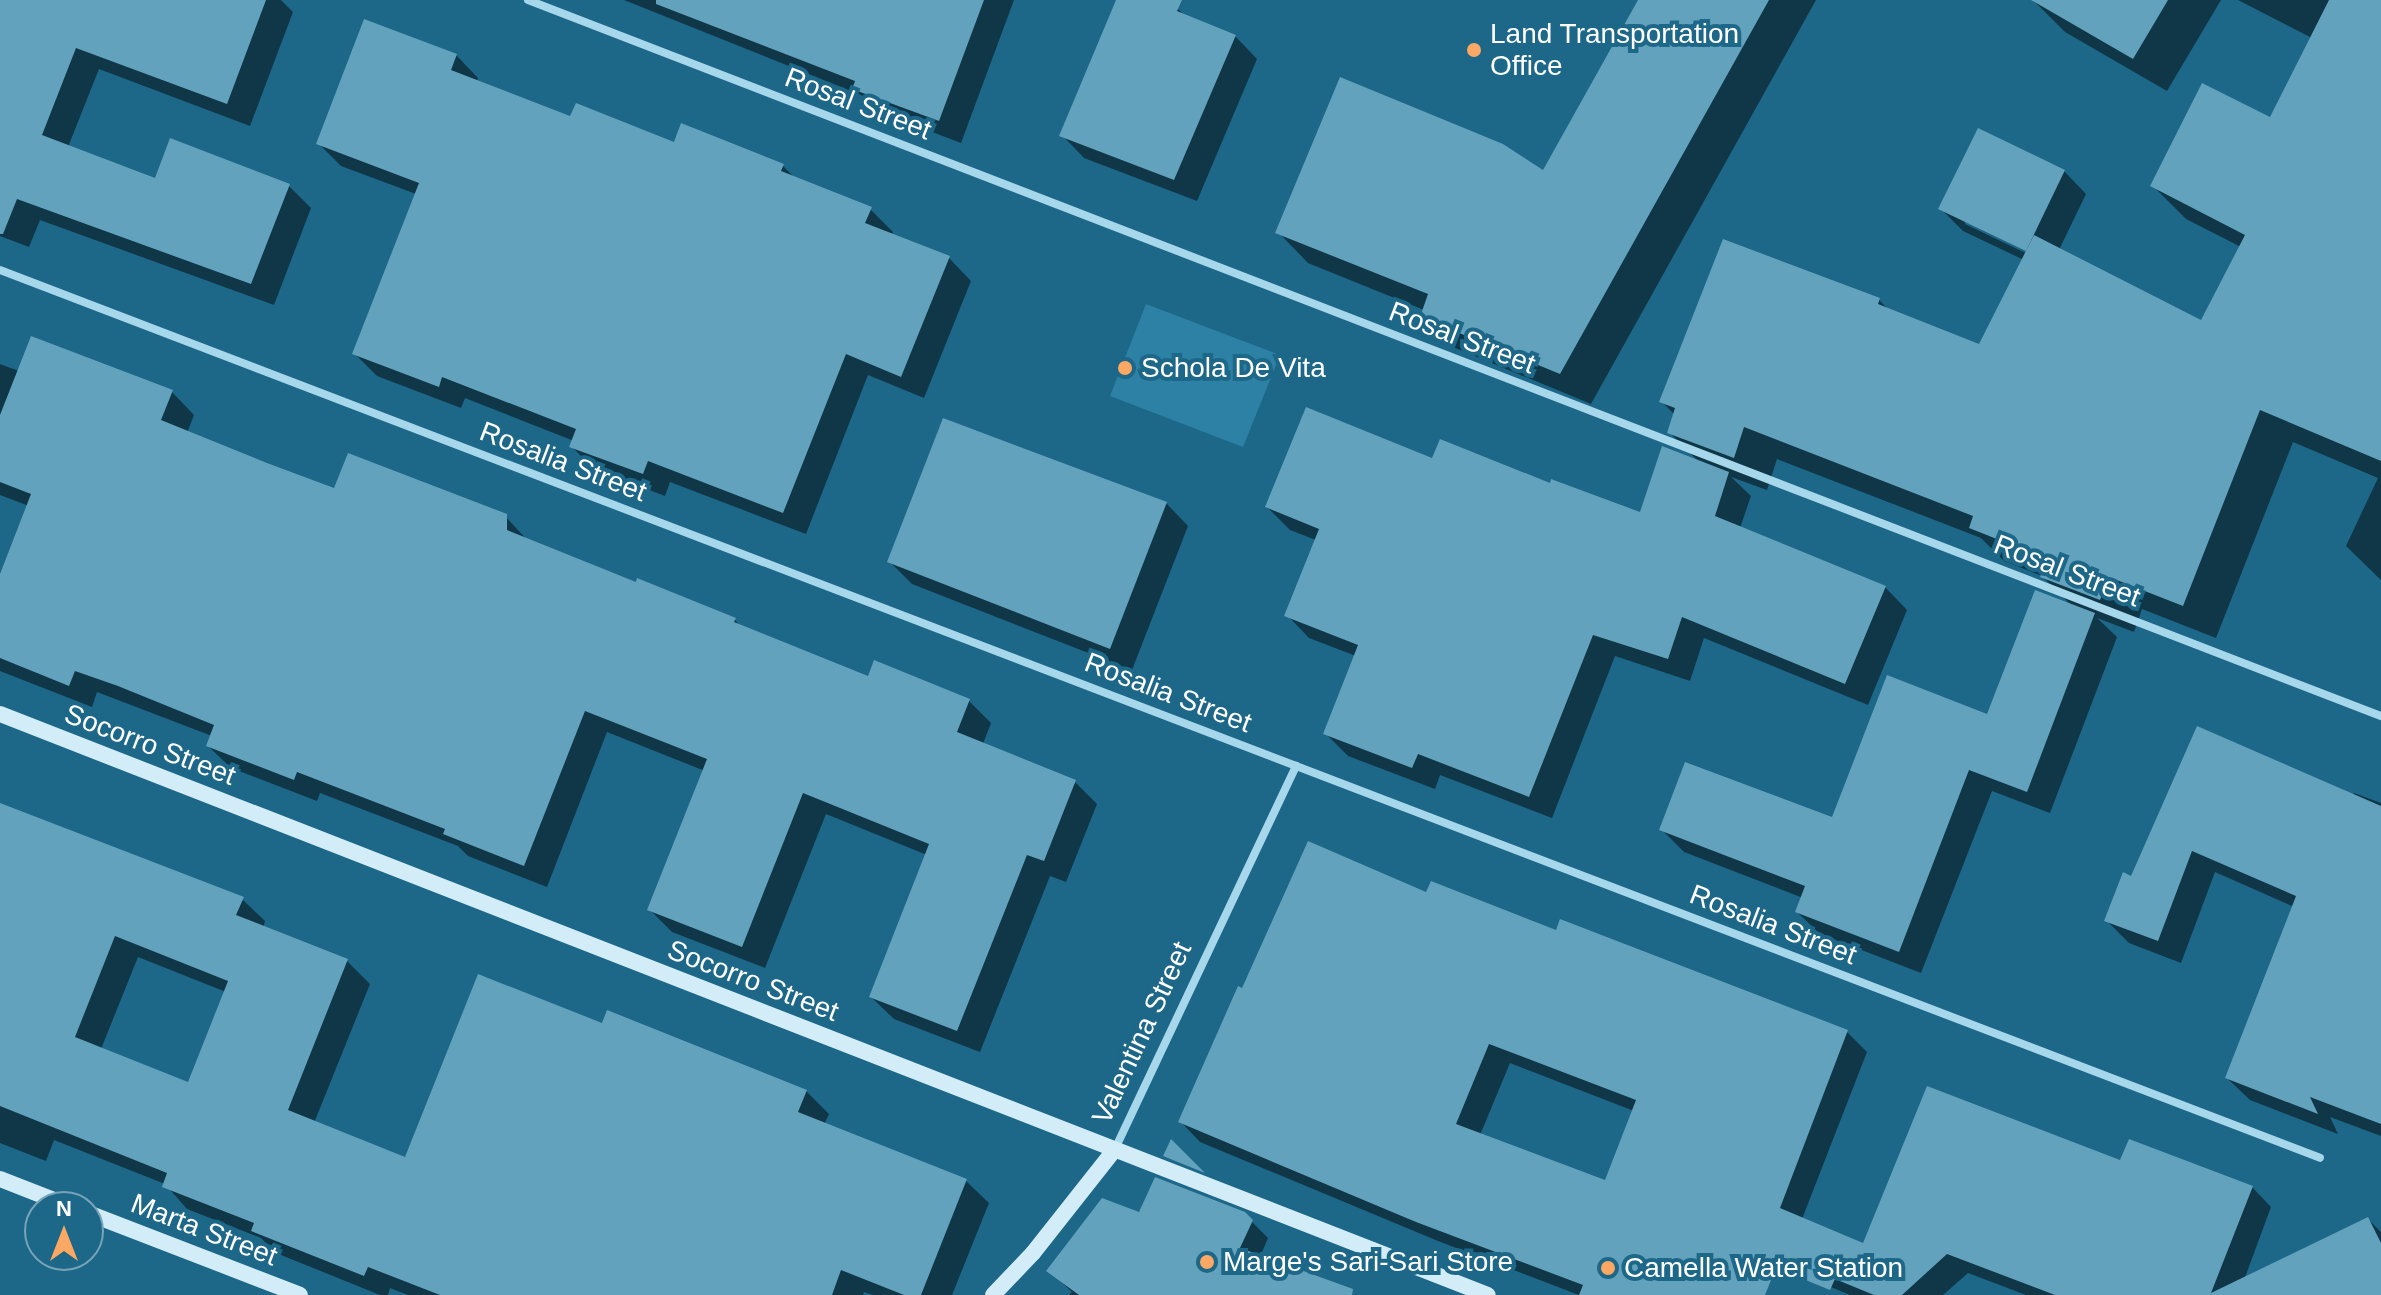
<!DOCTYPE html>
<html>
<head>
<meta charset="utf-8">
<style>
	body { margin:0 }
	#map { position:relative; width:2381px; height:1295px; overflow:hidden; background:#1d6788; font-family:Arial,sans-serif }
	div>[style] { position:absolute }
	.green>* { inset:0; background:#2d81a4 }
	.shadow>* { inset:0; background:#0007 }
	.building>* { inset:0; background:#63a2bc }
	.street>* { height:8px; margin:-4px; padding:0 4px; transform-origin:4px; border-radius:4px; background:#a6d7eb }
	.secondary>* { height:16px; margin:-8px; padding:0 8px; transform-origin:8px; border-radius:8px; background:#d2edf8 }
	.dots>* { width:22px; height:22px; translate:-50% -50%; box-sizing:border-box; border:4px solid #1d6788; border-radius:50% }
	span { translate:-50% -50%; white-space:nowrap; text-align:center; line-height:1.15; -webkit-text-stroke:8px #1d6788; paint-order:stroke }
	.poi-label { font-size:28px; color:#fff }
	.left { translate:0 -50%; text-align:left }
	.street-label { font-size:28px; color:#fff }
	.north { position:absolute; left:24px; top:1191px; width:80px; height:80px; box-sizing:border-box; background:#1d6788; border:2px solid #77a4b8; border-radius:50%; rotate:0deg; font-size:22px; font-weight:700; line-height:32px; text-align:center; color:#fff }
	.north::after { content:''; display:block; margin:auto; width:28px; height:36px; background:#fba864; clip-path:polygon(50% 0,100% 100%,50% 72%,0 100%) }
</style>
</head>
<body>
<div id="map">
	<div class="green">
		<div style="clip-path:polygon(1146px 304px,1280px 355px,1243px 447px,1110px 396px)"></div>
	</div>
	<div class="shadow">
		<div style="clip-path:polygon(0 0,281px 0,293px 12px,250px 126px,99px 69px,68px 147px,156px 180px,288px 185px,311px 208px,274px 305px,40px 220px,29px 247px,0 236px)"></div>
		<div style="clip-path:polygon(624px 0,1014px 0,961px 143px,877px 111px,861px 95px)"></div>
		<div style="clip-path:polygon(1118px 0,1155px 0,1178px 9px,1185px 16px,1235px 36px,1257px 59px,1197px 201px,1084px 158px,1062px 135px)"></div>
		<div style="clip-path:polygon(1640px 0,1816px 0,1591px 404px,1453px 347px,1422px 316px,1424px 310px,1308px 263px,1278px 232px,1544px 172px)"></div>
		<div style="clip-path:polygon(2033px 0,2221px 0,2167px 91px,2065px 32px)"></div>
		<div style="clip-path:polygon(evenodd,2238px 0,2381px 0,2381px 580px,2346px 546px,2378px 478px,2293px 442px,2216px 638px,2142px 609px,2134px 632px,2097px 618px,2117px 637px,2050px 813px,1992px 791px,1921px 973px,1820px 934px,1797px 912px,1803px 898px,1684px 852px,1661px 829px,1833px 820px,1989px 717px,2072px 606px,2042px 576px,2004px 561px,1981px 538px,1777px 459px,1767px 490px,1731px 477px,1751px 496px,1740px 528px,1885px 587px,1907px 610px,1868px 705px,1704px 638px,1690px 681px,1615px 656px,1552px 818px,1440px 775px,1435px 789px,1348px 756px,1325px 733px,1356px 656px,1309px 638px,1287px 615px,1316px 540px,1290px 530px,1267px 507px,1433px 461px,1551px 485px,1642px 514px,1699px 462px,1669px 432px,1675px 415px,1661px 401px,1879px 300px,1890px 311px,1980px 347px,2024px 260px,1963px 231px,1941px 209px,2064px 171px,2086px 194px,2059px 250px,2202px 322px,2241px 247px,2186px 219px,2152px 185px,2271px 119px,2312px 38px,2238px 0,1965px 220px,2035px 253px,2034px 257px,1965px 224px,1965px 220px)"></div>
		<div style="clip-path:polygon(456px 55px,478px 78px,477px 82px,571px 119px,675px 145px,783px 166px,797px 180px,870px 209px,893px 232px,892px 235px,949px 258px,971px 281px,924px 398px,868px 375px,806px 534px,670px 482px,665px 496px,594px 469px,571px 446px,574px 441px,465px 398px,461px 408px,377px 376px,354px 353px,416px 194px,341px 166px,319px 144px)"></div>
		<div style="clip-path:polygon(0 364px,19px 371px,172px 392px,194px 415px,187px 433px,335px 491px,505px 516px,528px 541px,735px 620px,742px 628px,869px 678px,969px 701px,991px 723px,983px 744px,1075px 782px,1097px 804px,1066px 882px,1050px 876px,980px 1052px,894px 1019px,871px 997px,927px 855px,826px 814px,765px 968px,672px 932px,650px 910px,705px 771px,607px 732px,547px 887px,468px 856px,458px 846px,320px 793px,317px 801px,231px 768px,208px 746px,212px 736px,97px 692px,92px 707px,0 671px,0 579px,29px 506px,0 495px)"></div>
		<div style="clip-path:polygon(1166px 503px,1188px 526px,1132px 670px,912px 584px,890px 562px)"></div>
		<div style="clip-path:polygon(2198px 729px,2353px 796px,2354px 793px,2381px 803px,2381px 1136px,2330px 1117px,2338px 1134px,2250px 1100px,2227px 1078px,2294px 907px,2215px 872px,2181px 963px,2129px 943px,2106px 920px,2132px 878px)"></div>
		<div style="clip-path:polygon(evenodd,0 805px,242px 899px,265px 921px,263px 928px,347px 961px,370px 984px,314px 1123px,406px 1159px,603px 1026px,806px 1091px,829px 1114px,824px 1125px,966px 1181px,989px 1203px,952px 1295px,873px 1295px,864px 1292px,863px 1295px,408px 1295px,390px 1288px,388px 1295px,380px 1295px,276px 1253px,261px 1238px,187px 1209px,165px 1184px,54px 1140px,46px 1161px,0 1143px,0 805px,138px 957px,226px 992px,189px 1084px,101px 1049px,138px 957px)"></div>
		<div style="clip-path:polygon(evenodd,1427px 895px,1557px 932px,1847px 1032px,1867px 1052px,1802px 1219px,1864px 1246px,2121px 1162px,2252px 1187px,2271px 1207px,2244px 1280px,2368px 1219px,2381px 1232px,2381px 1295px,2026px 1295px,1968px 1273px,1943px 1295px,1850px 1295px,1706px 1235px,1765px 1295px,1579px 1295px,1438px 1241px,1200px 1142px,1181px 1122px,1244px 990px,1427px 895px,1510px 1063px,1634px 1111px,1606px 1183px,1480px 1135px,1510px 1063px)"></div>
		<div style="clip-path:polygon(1141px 1214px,1244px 1214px,1268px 1238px,1260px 1257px,1326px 1295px,1069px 1295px,1072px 1292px,1049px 1270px)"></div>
	</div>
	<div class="building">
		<div style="clip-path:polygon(0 0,266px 0,227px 104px,76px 48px,42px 135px,155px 178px,170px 138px,290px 184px,251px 284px,17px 199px,3px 234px,0 234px)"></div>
		<div style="clip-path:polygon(656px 0,984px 0,939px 121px,852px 89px,855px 81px,656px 4px)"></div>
		<div style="clip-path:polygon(1116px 0,1182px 0,1177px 11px,1236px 35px,1174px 180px,1059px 136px)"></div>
		<div style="clip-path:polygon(1638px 0,1769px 0,1560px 374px,1420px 317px,1428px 294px,1275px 233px,1340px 77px,1503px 144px,1543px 170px)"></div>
		<div style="clip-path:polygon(2031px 0,2168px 0,2133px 59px)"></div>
		<div style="clip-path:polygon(2329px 0,2381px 0,2381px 461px,2260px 410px,2183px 606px,2109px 577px,2100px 600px,2040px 577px,2047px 559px,1969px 528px,1973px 516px,1744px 427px,1734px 458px,1667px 433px,1675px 408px,1659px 402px,1723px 239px,1880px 298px,1878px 304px,1979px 344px,2034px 235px,2201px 320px,2245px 235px,2150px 186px,2202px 83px,2270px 117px)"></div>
		<div style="clip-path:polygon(364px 19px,457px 54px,451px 70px,570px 116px,576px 103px,674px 142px,681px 123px,784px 164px,781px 171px,872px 207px,865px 223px,950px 256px,901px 377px,846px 354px,783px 513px,648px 461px,643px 474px,569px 447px,576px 429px,442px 377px,439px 387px,352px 354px,419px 183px,316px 144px)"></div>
		<div style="clip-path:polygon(1978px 128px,2065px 170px,2026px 251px,1938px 209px)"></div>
		<div style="clip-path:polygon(31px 336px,173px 390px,161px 420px,267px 463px,334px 488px,348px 453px,507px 514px,507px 530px,636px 582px,637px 578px,736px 618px,734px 622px,868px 676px,874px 660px,970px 699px,957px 732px,1076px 780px,1044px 861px,1027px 855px,957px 1031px,869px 997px,929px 844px,803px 793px,742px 947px,647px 910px,707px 759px,585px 711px,524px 866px,443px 834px,445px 829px,297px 772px,294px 780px,206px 746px,214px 725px,118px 686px,75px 671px,69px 686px,0 658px,0 574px,31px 494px,0 482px,0 415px)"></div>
		<div style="clip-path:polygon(1306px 407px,1432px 458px,1440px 439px,1550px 483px,1551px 479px,1640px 512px,1662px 446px,1729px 472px,1715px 516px,1886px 586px,1845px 684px,1682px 617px,1668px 659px,1593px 635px,1529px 797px,1418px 754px,1412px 768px,1323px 734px,1358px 645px,1284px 616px,1319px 529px,1265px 507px)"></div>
		<div style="clip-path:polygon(943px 418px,1167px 502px,1110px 649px,887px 562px)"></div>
		<div style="clip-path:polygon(2035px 590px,2095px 613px,2027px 792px,1969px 770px,1899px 952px,1795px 912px,1805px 886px,1659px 830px,1685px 762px,1832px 817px,1887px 675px,1987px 714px)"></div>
		<div style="clip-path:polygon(2197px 726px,2381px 806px,2381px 1124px,2310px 1097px,2318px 1114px,2225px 1078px,2296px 896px,2192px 851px,2158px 941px,2104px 921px,2123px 872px,2131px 876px)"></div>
		<div style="clip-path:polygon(evenodd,0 803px,244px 897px,236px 915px,348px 959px,288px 1110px,405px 1157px,478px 974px,602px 1023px,607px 1010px,807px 1090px,798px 1112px,967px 1179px,921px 1295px,904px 1295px,841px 1270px,832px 1295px,440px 1295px,368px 1267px,364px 1276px,251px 1231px,254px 1223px,162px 1187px,167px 1173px,0 1106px,0 803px,115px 936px,228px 981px,188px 1082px,75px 1037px,115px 936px)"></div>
		<div style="clip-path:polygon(evenodd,1308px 841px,1426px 892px,1431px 881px,1556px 930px,1560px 919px,1848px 1030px,1780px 1208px,1863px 1243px,1927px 1086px,2120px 1160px,2129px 1139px,2253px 1186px,2211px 1293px,2368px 1217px,2381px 1243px,2381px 1295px,2055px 1295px,1947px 1254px,1902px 1295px,1874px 1295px,1835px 1279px,1830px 1290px,1776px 1268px,1765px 1295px,1579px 1295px,1583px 1285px,1416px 1222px,1178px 1122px,1238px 986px,1242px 988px,1308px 841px,1489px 1044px,1636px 1100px,1605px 1180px,1456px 1124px,1489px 1044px)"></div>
		<div style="clip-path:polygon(1171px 1139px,1205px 1173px,1163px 1156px)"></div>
		<div style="clip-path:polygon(1155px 1177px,1245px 1212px,1253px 1220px,1240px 1248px,1353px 1289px,1352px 1295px,1079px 1295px,1046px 1271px,1102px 1198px,1139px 1212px)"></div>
	</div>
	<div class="street">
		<div style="left:528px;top:0;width:1987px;rotate:21.13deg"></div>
		<div style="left:0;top:270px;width:2484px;rotate:20.94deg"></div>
		<div style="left:1115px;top:1149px;width:424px;rotate:-64.7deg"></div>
	</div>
	<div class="secondary">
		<div style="left:0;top:714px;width:1597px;rotate:21.33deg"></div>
		<div style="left:0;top:1179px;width:77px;rotate:21.3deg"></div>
		<div style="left:88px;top:1213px;width:227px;rotate:21.1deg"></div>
		<div style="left:993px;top:1295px;width:58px;rotate:-46.4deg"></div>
		<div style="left:1033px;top:1253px;width:132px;rotate:-51.7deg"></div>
	</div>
	<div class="dots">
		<div style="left:1474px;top:50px;background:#fba864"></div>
		<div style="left:1125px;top:368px;background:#fba864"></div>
		<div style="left:1207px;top:1262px;background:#fba864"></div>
		<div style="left:1608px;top:1268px;background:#fba864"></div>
	</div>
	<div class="poi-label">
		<span class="left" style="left:1490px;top:50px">Land Transportation<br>Office</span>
		<span class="left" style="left:1141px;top:368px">Schola De Vita</span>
		<span class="left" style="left:1223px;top:1262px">Marge's Sari-Sari Store</span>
		<span class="left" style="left:1624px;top:1268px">Camella Water Station</span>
	</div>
	<div class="street-label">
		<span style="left:858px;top:104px;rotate:21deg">Rosal Street</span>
		<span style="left:1462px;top:338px;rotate:21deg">Rosal Street</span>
		<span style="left:563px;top:462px;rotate:21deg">Rosalia Street</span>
		<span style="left:2067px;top:571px;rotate:21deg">Rosal Street</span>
		<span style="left:1168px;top:693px;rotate:21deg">Rosalia Street</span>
		<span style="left:150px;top:745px;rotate:21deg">Socorro Street</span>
		<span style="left:1773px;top:925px;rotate:21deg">Rosalia Street</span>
		<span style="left:753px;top:981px;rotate:21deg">Socorro Street</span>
		<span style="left:1142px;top:1033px;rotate:-65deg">Valentina Street</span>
		<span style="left:204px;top:1230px;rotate:21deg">Marta Street</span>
	</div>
	<div class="north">N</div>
</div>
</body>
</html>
